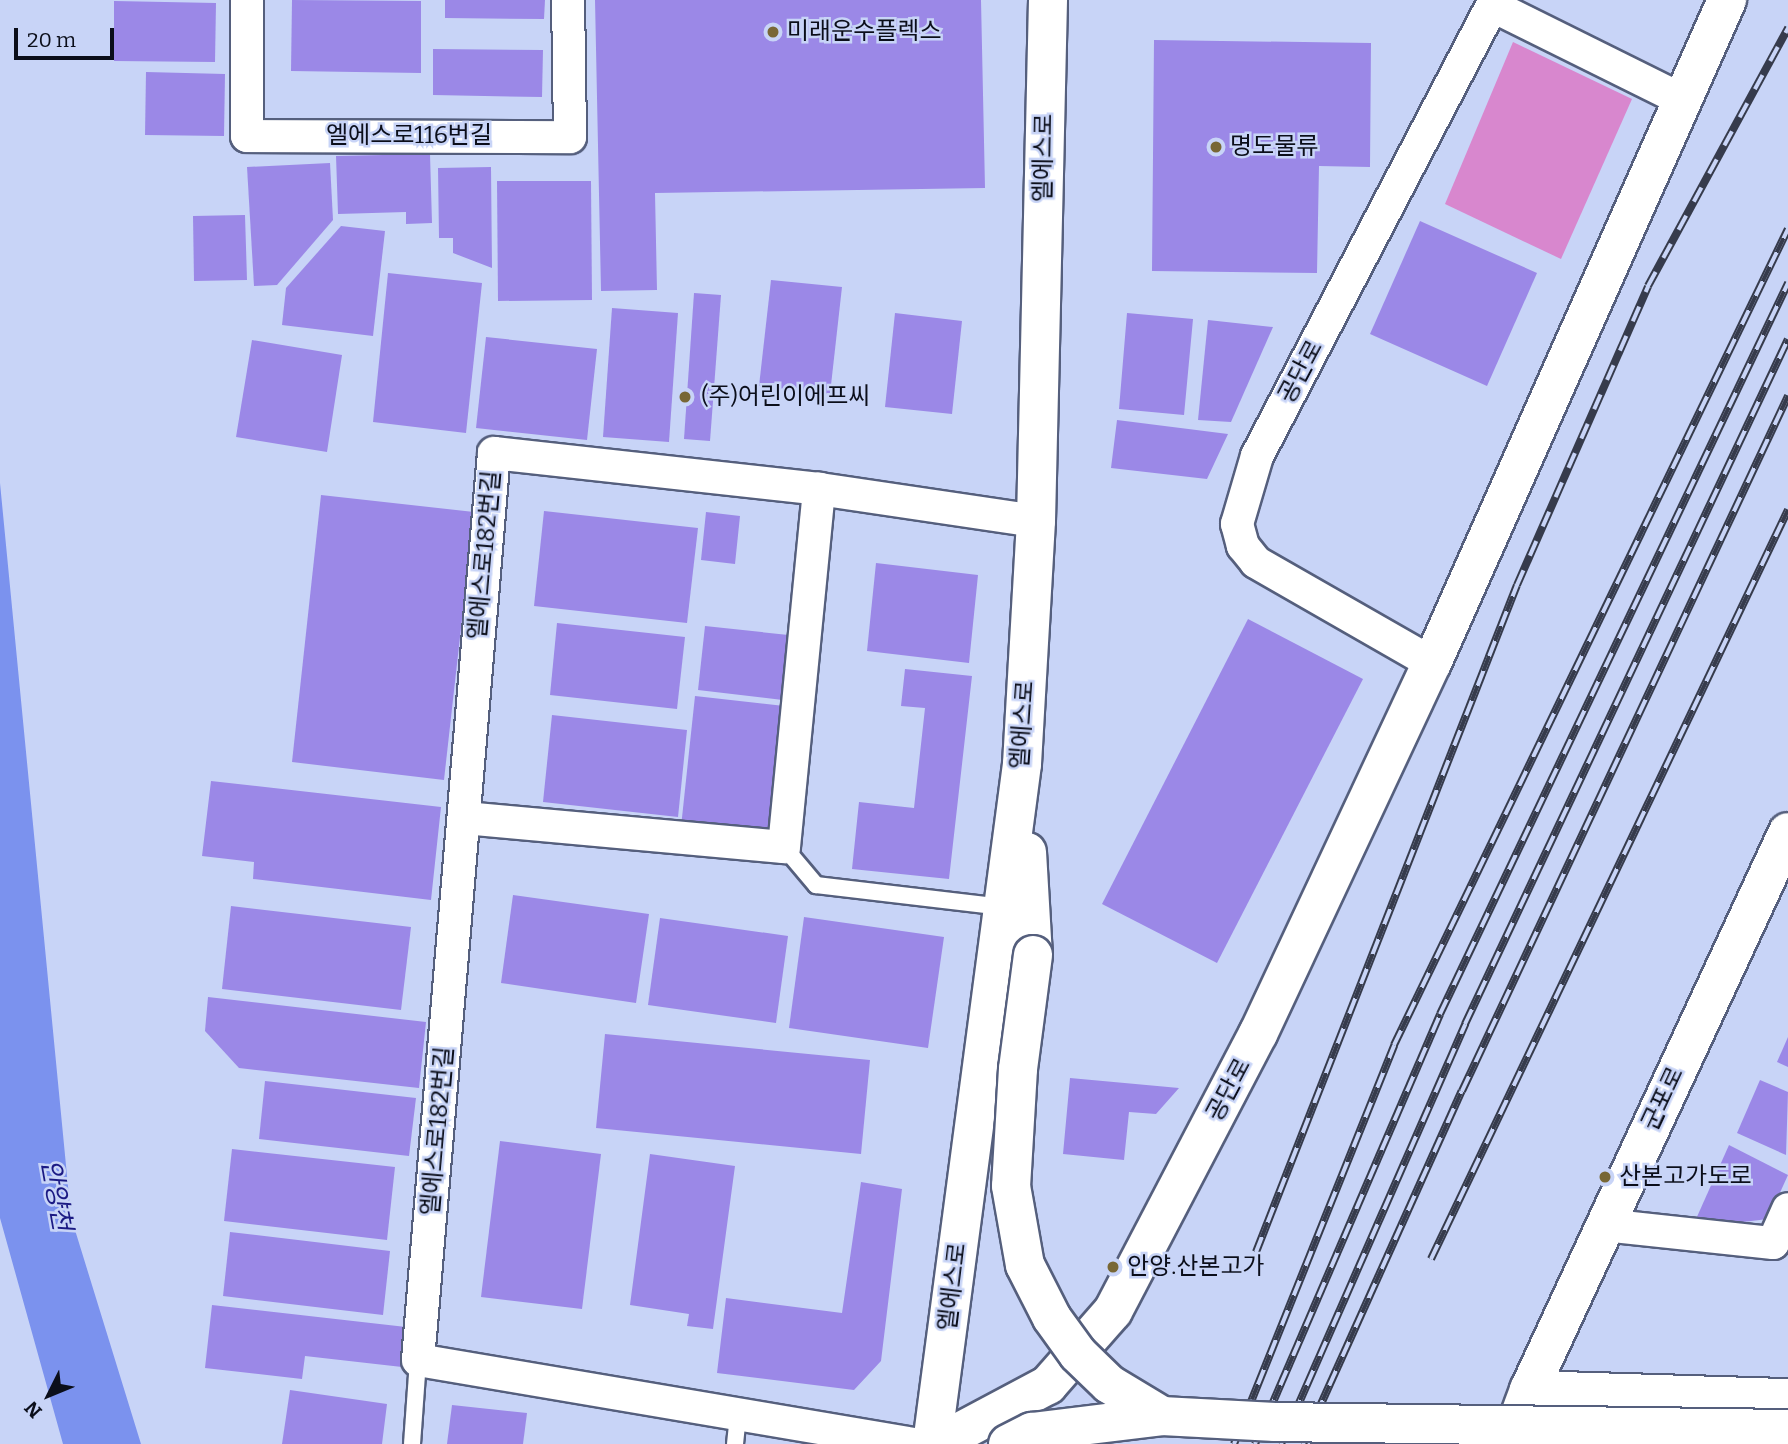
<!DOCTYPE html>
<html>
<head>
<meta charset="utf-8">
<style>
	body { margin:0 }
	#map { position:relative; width:1788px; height:1444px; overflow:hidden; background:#c8d4f7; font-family:Bitter,"Noto Sans KR",serif }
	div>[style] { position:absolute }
	.green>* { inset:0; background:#d887ce }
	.water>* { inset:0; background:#7b92ee }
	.building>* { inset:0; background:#9b88e7 }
	.roads { filter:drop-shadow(2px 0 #555f7d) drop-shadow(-2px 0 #555f7d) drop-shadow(0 2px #555f7d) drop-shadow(0 -2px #555f7d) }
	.service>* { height:16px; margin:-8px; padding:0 8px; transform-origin:8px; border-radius:8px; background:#fff }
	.minor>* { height:32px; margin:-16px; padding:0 16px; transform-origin:16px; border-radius:16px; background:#fff }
	.tertiary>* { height:38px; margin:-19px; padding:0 19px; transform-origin:19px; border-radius:19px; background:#fff }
	.rail>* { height:8px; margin-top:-4px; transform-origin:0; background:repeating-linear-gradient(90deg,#c8d4f7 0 16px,#363b4c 0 32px); box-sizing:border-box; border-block:2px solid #363b4c }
	.bridges { filter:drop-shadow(2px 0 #555f7d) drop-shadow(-2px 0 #555f7d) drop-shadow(0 2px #555f7d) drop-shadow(0 -2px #555f7d) }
	.tertiary-bridge>* { height:38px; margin:-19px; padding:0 19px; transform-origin:19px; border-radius:19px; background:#fff }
	.dots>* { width:19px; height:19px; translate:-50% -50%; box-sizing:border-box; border:4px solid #c8d4f7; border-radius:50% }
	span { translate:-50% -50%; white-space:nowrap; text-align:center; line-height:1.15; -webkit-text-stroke:5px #c8d4f7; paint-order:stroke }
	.poi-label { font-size:24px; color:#0b0e1a }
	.left { translate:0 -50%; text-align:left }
	.street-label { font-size:24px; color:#0b0e1a }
	.water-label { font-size:26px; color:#1b1a84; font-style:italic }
	.north { position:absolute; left:14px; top:1360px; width:70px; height:70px; -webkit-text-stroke:5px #c8d4f7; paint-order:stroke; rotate:227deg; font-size:19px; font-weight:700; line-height:28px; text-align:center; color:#0b0e1a }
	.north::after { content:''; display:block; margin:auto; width:24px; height:32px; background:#0b0e1a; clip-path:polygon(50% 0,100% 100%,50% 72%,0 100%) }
	.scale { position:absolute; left:14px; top:28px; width:100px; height:32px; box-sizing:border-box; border:4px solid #0b0e1a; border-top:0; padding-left:9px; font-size:21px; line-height:24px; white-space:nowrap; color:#0b0e1a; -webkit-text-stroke:5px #c8d4f7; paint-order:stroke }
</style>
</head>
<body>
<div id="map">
	<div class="green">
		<div style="clip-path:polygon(1513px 42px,1632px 99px,1561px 259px,1445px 204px)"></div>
	</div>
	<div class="water">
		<div style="clip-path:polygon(0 483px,71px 1217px,141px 1444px,63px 1444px,0 1218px)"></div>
	</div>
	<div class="building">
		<div style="clip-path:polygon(292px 0,421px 1px,421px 73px,291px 71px)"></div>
		<div style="clip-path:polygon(445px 0,545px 0,544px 19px,445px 18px)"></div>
		<div style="clip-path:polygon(595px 0,981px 0,985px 188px,655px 193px,657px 290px,601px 291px)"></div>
		<div style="clip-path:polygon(114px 1px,216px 3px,215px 62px,114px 61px)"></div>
		<div style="clip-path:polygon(1154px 40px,1371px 43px,1370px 167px,1319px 166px,1317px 273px,1152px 271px)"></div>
		<div style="clip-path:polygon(433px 49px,543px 50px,542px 97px,433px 95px)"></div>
		<div style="clip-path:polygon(146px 72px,225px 74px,224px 136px,145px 135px)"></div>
		<div style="clip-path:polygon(430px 154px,432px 223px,406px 224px,406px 212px,338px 214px,336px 156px)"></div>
		<div style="clip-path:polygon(330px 163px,333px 220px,277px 285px,254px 286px,247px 167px)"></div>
		<div style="clip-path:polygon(491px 167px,492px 268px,453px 253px,453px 238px,439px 238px,438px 168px)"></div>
		<div style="clip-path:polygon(497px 181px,591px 181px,592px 300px,498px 301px)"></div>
		<div style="clip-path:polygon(245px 215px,247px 280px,194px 281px,193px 216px)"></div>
		<div style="clip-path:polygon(1420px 221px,1537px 273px,1487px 386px,1370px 334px)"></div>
		<div style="clip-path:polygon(341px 226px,385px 231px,373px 336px,282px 325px,286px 288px)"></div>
		<div style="clip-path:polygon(388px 273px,482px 283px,466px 433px,373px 422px)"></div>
		<div style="clip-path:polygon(771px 280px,842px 287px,830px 394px,759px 386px)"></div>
		<div style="clip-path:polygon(694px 293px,721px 295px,710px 441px,684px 439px)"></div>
		<div style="clip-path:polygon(612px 308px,678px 313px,669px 442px,603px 437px)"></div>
		<div style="clip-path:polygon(895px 313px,962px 321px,952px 414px,885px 407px)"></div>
		<div style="clip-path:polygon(1127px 313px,1193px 319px,1184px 415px,1119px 409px)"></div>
		<div style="clip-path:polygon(1208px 320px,1273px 327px,1231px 422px,1198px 420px)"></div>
		<div style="clip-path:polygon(486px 337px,597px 349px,587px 440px,476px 428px)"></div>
		<div style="clip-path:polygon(252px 340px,342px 355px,327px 452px,236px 437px)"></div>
		<div style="clip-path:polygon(1117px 420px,1228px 434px,1207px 479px,1111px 468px)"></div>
		<div style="clip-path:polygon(321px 495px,474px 512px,444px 780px,292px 762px)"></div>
		<div style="clip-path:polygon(544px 511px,698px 528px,687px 623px,534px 606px)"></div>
		<div style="clip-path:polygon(706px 512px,740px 516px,735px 564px,701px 560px)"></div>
		<div style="clip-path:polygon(876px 563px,978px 575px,969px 663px,867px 651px)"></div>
		<div style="clip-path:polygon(1248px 619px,1363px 679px,1217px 963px,1102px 904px)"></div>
		<div style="clip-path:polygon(557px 623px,685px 637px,677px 709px,550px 695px)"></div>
		<div style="clip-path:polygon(705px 626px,798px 636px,791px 701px,698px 690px)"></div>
		<div style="clip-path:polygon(905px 669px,972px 676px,949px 879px,852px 869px,859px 802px,914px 808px,925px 708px,901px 706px)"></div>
		<div style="clip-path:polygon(695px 696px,793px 707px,778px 838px,681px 827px)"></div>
		<div style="clip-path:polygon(552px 715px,687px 730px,678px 817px,543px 802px)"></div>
		<div style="clip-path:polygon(211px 781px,441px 807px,431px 900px,253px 879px,254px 862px,202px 856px)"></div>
		<div style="clip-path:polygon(513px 895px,649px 914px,636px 1003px,501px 983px)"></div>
		<div style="clip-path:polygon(231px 906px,411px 927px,401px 1010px,222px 989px)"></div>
		<div style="clip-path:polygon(804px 917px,944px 937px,928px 1048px,789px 1028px)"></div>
		<div style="clip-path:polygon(660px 918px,788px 936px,776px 1023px,648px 1005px)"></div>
		<div style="clip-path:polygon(208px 997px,426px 1022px,419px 1088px,239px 1068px,205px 1031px)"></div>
		<div style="clip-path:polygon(605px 1034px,870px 1060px,861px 1154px,596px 1128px)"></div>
		<div style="clip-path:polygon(1788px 1037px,1788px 1067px,1777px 1062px)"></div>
		<div style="clip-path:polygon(1070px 1078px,1179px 1088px,1156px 1114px,1129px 1112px,1124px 1160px,1063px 1154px)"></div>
		<div style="clip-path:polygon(1760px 1080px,1788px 1092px,1786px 1155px,1737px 1133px)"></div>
		<div style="clip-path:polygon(265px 1081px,416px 1098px,409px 1156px,259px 1139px)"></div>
		<div style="clip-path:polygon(500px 1141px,601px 1154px,582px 1309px,481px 1297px)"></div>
		<div style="clip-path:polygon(1729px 1145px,1788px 1175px,1768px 1219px,1692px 1228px)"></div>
		<div style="clip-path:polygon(232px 1149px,395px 1167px,387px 1240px,224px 1221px)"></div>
		<div style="clip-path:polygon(650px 1154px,735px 1166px,713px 1329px,687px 1326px,689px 1314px,630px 1305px)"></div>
		<div style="clip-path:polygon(861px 1182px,902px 1189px,881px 1361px,854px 1390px,717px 1373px,726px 1298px,842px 1313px)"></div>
		<div style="clip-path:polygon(230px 1232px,390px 1251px,383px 1315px,223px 1296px)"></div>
		<div style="clip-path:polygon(212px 1305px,406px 1327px,402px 1367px,305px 1356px,302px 1379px,205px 1368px)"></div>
		<div style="clip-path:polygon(290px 1390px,387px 1404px,382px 1444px,282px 1444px)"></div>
		<div style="clip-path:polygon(452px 1405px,527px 1413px,523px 1444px,447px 1444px)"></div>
	</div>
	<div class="roads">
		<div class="service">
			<div style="left:784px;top:847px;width:50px;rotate:49.9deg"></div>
			<div style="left:816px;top:885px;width:188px;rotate:6.7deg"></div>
			<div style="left:412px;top:1444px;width:84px;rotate:-85.9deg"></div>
			<div style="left:735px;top:1444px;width:28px;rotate:-84deg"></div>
		</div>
		<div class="minor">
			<div style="left:247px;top:0;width:136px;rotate:90deg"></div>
			<div style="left:247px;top:136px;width:323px;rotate:0.2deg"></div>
			<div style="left:570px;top:137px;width:137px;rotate:-90.8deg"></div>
			<div style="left:1495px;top:7px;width:209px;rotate:26.4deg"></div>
			<div style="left:1432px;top:663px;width:203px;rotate:-150.2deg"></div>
			<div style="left:1256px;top:562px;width:21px;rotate:-129deg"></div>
			<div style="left:1243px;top:546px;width:23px;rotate:-105deg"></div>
			<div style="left:1237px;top:524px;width:71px;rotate:-73.6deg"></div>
			<div style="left:1257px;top:456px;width:514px;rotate:-62.44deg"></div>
			<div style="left:464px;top:818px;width:321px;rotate:5.2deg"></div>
			<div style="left:784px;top:847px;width:360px;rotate:-84.4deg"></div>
			<div style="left:1604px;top:1225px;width:170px;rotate:6.1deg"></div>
			<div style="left:1773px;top:1243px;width:37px;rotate:-66deg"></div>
			<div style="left:914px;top:1444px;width:503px;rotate:-170.39deg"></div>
			<div style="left:418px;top:1360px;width:910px;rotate:-85.21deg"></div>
			<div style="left:494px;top:453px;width:327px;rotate:6.3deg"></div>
			<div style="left:819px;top:489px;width:219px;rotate:8.4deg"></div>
		</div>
		<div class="tertiary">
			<div style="left:1027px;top:852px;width:103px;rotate:86.7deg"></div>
			<div style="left:1529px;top:1390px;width:259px;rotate:1.8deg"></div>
			<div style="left:932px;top:1444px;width:686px;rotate:-82.46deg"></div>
			<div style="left:1022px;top:764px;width:243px;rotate:-86.7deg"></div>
			<div style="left:1036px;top:521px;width:521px;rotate:-88.68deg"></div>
			<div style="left:937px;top:1444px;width:126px;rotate:-28deg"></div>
			<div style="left:1048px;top:1385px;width:98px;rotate:-48.7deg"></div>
			<div style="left:1113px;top:1311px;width:313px;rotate:-62.4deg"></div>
			<div style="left:1258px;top:1034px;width:410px;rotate:-64.9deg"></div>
			<div style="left:1432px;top:663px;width:726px;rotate:-66.01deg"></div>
			<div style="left:1509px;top:1444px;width:58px;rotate:-69.7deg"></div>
			<div style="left:1529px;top:1390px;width:615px;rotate:-65.1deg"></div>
		</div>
	</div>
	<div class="rail">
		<div style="left:1256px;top:1252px;width:716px;rotate:-68.63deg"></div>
		<div style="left:1517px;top:585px;width:326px;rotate:-66.3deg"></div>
		<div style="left:1648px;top:286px;width:294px;rotate:-61.5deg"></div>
		<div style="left:1431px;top:1259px;width:830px;rotate:-64.52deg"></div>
		<div style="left:1234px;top:1444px;width:430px;rotate:-68.1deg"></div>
		<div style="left:1394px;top:1045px;width:906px;rotate:-64.23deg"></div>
		<div style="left:1255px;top:1444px;width:468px;rotate:-66.7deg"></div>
		<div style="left:1440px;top:1014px;width:810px;rotate:-64.54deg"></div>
		<div style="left:1281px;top:1444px;width:459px;rotate:-66.3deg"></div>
		<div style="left:1465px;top:1024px;width:757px;rotate:-64.75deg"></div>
		<div style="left:1303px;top:1444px;width:387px;rotate:-65.8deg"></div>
		<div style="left:1462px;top:1091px;width:768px;rotate:-64.87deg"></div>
	</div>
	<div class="bridges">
		<div class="tertiary-bridge">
			<div style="left:1033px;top:955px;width:115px;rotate:97.5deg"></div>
			<div style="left:1018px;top:1069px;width:117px;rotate:93.4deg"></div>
			<div style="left:1011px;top:1186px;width:80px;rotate:80deg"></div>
			<div style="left:1025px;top:1265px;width:59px;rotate:63deg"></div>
			<div style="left:1052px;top:1318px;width:44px;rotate:54.2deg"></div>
			<div style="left:1078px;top:1354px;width:43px;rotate:44.1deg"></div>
			<div style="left:1109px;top:1384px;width:62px;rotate:31.1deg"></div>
			<div style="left:1008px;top:1444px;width:27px;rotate:-27deg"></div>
			<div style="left:1032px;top:1432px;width:131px;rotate:-7deg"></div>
			<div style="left:1162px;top:1416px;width:113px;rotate:3deg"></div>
			<div style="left:1275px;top:1422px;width:513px;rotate:0.78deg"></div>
		</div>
	</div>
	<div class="dots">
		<div style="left:773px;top:32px;background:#786735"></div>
		<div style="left:1216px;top:147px;background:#786735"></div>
		<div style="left:685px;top:397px;background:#786735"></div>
		<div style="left:1605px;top:1177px;background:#786735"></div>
		<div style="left:1113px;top:1267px;background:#786735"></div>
	</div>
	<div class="poi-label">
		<span class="left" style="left:787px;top:32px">미래운수플렉스</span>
		<span class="left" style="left:1230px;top:147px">명도물류</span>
		<span class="left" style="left:701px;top:397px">(주)어린이에프씨</span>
		<span class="left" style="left:1619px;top:1177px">산본고가도로</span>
		<span class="left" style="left:1127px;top:1267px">안양.산본고가</span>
	</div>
	<div class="street-label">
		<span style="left:409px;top:136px">엘에스로116번길</span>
		<span style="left:1044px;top:158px;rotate:-89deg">엘에스로</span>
		<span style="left:1301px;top:372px;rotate:-62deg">공단로</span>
		<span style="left:485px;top:555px;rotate:-85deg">엘에스로182번길</span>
		<span style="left:1023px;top:725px;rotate:-86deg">엘에스로</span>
		<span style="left:1229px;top:1090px;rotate:-62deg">공단로</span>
		<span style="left:1663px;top:1099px;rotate:-65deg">군포로</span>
		<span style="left:438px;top:1131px;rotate:-85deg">엘에스로182번길</span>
		<span style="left:953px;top:1287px;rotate:-83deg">엘에스로</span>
	</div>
	<div class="water-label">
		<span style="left:56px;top:1195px;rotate:80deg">안양천</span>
	</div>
	<div class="north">N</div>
	<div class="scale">20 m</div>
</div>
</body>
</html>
